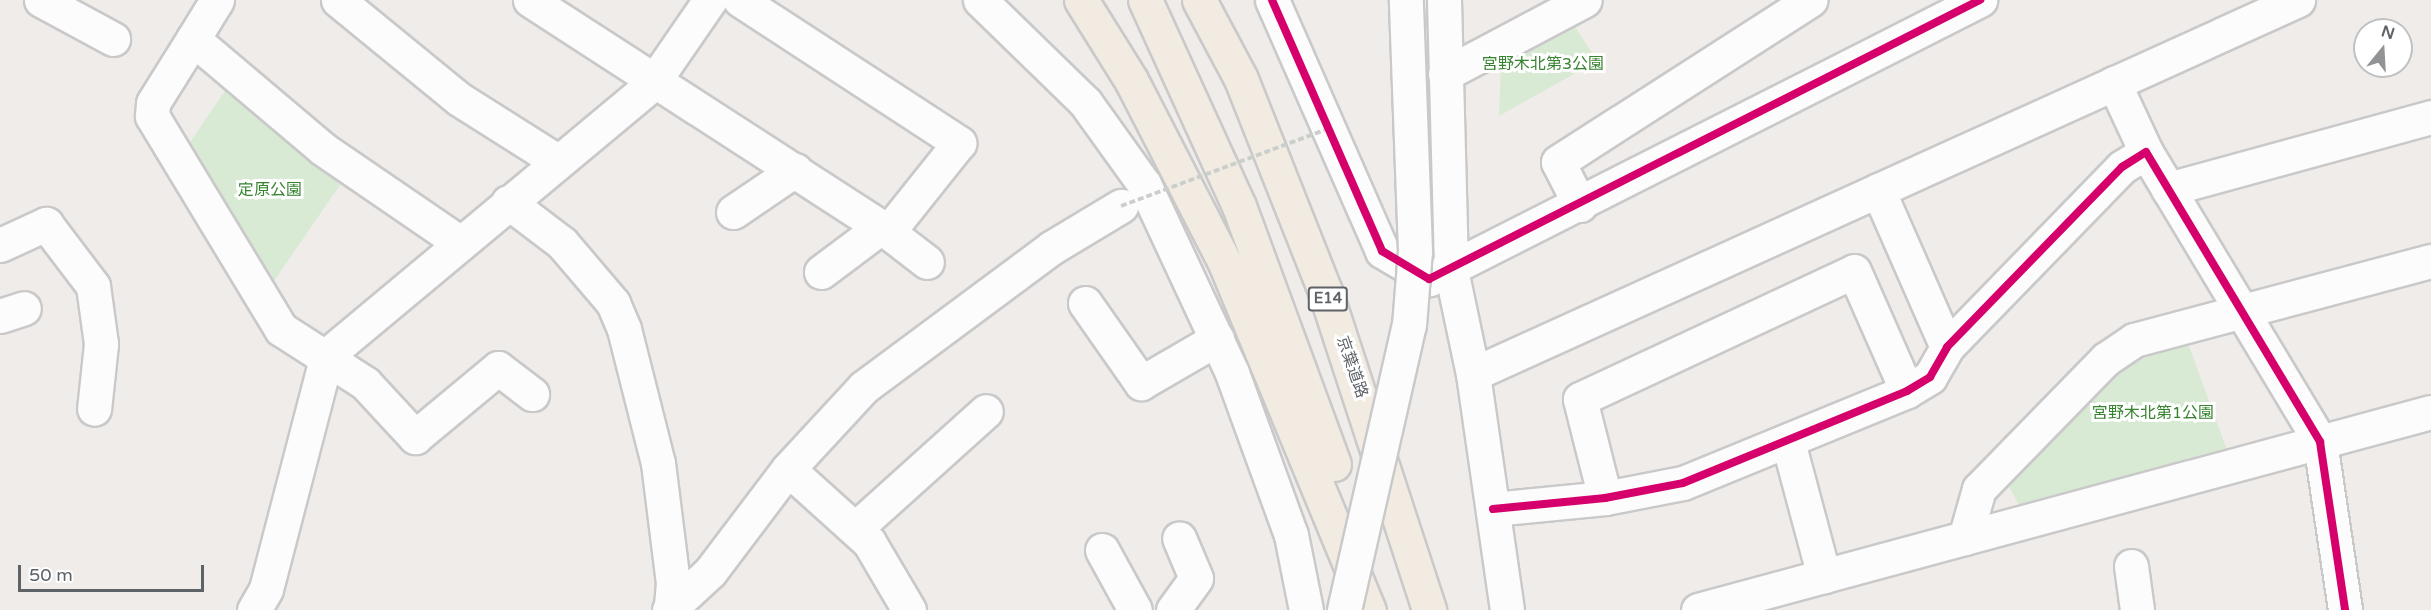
<!DOCTYPE html>
<html>
<head>
<meta charset="utf-8">
<style>
	body { margin:0 }
	#map { position:relative; width:2431px; height:610px; overflow:hidden; background:#efece9; font-family:"Varela Round","Noto Sans JP",sans-serif }
	div>[style] { position:absolute }
	.green>* { inset:0; background:#d9ead4 }
	.roads { filter:drop-shadow(2px 0 #cac9ca) drop-shadow(-2px 0 #cac9ca) drop-shadow(0 2px #cac9ca) drop-shadow(0 -2px #cac9ca) }
	.minor>* { height:33px; margin:-16.5px; padding:0 16.5px; transform-origin:16.5px; border-radius:16.5px; background:#fdfcfc }
	.highway>* { height:33px; margin:-16.5px; padding:0 16.5px; transform-origin:16.5px; border-radius:16.5px; background:#f1ebe2 }
	.path-bridge>* { height:4px; margin-top:-2px; transform-origin:0; background:repeating-linear-gradient(90deg,#cbcfcb 0 6px,transparent 0 9px) }
	.bridges { filter:drop-shadow(2px 0 #cac9ca) drop-shadow(-2px 0 #cac9ca) drop-shadow(0 2px #cac9ca) drop-shadow(0 -2px #cac9ca) }
	.minor-bridge>* { height:33px; margin:-16.5px; padding:0 16.5px; transform-origin:16.5px; border-radius:16.5px; background:#fdfcfc }
	.cycleway>* { height:8px; margin:-4px; padding:0 4px; transform-origin:4px; border-radius:4px; background:#d6006c }
	span { translate:-50% -50%; white-space:nowrap; text-align:center; line-height:1.15; -webkit-text-stroke:6px #fff; paint-order:stroke }
	.shield-label span { padding:2px 4px; background:#fff; border:2px solid; border-radius:4px; -webkit-text-stroke-width:0 }
	.shield-label { font-size:15px; color:#5e6368; font-weight:700 }
	.park-label { font-size:16px; color:#378330 }
	.street-label { font-size:16px; color:#5e6368 }
	.north { position:absolute; left:2353px; top:18px; width:60px; height:60px; box-sizing:border-box; background:#fff; border:2px solid #bfc1c3; border-radius:50%; rotate:18deg; font-size:16px; font-weight:700; line-height:24px; text-align:center; color:#5e6368 }
	.north::after { content:''; display:block; margin:auto; width:21px; height:27px; background:#919395; clip-path:polygon(50% 0,100% 100%,50% 72%,0 100%) }
	.scale { position:absolute; left:18px; top:565px; width:186px; height:27px; box-sizing:border-box; border:3px solid #5e6368; border-top:0; padding-left:8px; font-size:18px; line-height:21px; white-space:nowrap; color:#5e6368; -webkit-text-stroke:4px #fff; paint-order:stroke }
</style>
</head>
<body>
<div id="map">
	<div class="green">
		<div style="clip-path:polygon(1571px 20px,1597px 61px,1499px 116px,1501px 61px)"></div>
		<div style="clip-path:polygon(230px 83px,344px 179px,265px 294px,185px 150px)"></div>
		<div style="clip-path:polygon(2186px 338px,2227px 450px,2020px 507px,2005px 479px,2127px 359px)"></div>
	</div>
	<div class="roads">
		<div class="minor">
			<div style="left:41px;top:0;width:82px;rotate:28.4deg"></div>
			<div style="left:217px;top:0;width:46px;rotate:121.6deg"></div>
			<div style="left:193px;top:39px;width:170px;rotate:40.2deg"></div>
			<div style="left:323px;top:149px;width:165px;rotate:34.4deg"></div>
			<div style="left:338px;top:0;width:156px;rotate:39.3deg"></div>
			<div style="left:459px;top:99px;width:116px;rotate:32.3deg"></div>
			<div style="left:530px;top:0;width:427px;rotate:32.9deg"></div>
			<div style="left:740px;top:0;width:262px;rotate:33.1deg"></div>
			<div style="left:959px;top:143px;width:114px;rotate:128.6deg"></div>
			<div style="left:888px;top:232px;width:49px;rotate:37.6deg"></div>
			<div style="left:980px;top:0;width:146px;rotate:44.2deg"></div>
			<div style="left:1085px;top:102px;width:101px;rotate:54.3deg"></div>
			<div style="left:1144px;top:184px;width:208px;rotate:65deg"></div>
			<div style="left:1232px;top:373px;width:172px;rotate:70deg"></div>
			<div style="left:1291px;top:535px;width:76px;rotate:78.7deg"></div>
			<div style="left:1272px;top:0;width:274px;rotate:66.3deg"></div>
			<div style="left:1382px;top:251px;width:55px;rotate:30.8deg"></div>
			<div style="left:1429px;top:279px;width:618px;rotate:-26.86deg"></div>
			<div style="left:1444px;top:0;width:270px;rotate:88.5deg"></div>
			<div style="left:1451px;top:270px;width:106px;rotate:78.1deg"></div>
			<div style="left:1473px;top:374px;width:238px;rotate:81.8deg"></div>
			<div style="left:193px;top:39px;width:75px;rotate:122deg"></div>
			<div style="left:153px;top:103px;width:13px;rotate:94deg"></div>
			<div style="left:152px;top:116px;width:249px;rotate:58.8deg"></div>
			<div style="left:281px;top:329px;width:100px;rotate:32.7deg"></div>
			<div style="left:365px;top:383px;width:74px;rotate:47.2deg"></div>
			<div style="left:415px;top:437px;width:108px;rotate:-39.7deg"></div>
			<div style="left:498px;top:368px;width:43px;rotate:37.4deg"></div>
			<div style="left:1445px;top:74px;width:158px;rotate:-27.9deg"></div>
			<div style="left:2114px;top:83px;width:76px;rotate:65.1deg"></div>
			<div style="left:2146px;top:152px;width:338px;rotate:59deg"></div>
			<div style="left:2320px;top:442px;width:170px;rotate:81.5deg"></div>
			<div style="left:2168px;top:189px;width:273px;rotate:-15.3deg"></div>
			<div style="left:1878px;top:190px;width:171px;rotate:66.3deg"></div>
			<div style="left:508px;top:202px;width:68px;rotate:37.2deg"></div>
			<div style="left:562px;top:243px;width:79px;rotate:49.6deg"></div>
			<div style="left:613px;top:303px;width:28px;rotate:67deg"></div>
			<div style="left:624px;top:329px;width:138px;rotate:75.8deg"></div>
			<div style="left:658px;top:463px;width:121px;rotate:82.9deg"></div>
			<div style="left:673px;top:583px;width:21px;rotate:95deg"></div>
			<div style="left:1580px;top:205px;width:48px;rotate:-117.1deg"></div>
			<div style="left:1558px;top:162px;width:300px;rotate:-32.7deg"></div>
			<div style="left:733px;top:212px;width:75px;rotate:-34.1deg"></div>
			<div style="left:0;top:245px;width:51px;rotate:-24.5deg"></div>
			<div style="left:46px;top:224px;width:78px;rotate:52.8deg"></div>
			<div style="left:93px;top:286px;width:59px;rotate:82.1deg"></div>
			<div style="left:101px;top:344px;width:65px;rotate:96.1deg"></div>
			<div style="left:821px;top:272px;width:75px;rotate:-36.9deg"></div>
			<div style="left:1085px;top:303px;width:98px;rotate:55deg"></div>
			<div style="left:1141px;top:383px;width:88px;rotate:-30.1deg"></div>
			<div style="left:0;top:316px;width:25px;rotate:-18deg"></div>
			<div style="left:1473px;top:374px;width:906px;rotate:-24.39deg"></div>
			<div style="left:1788px;top:442px;width:139px;rotate:75deg"></div>
			<div style="left:788px;top:469px;width:109px;rotate:42deg"></div>
			<div style="left:869px;top:542px;width:79px;rotate:59.5deg"></div>
			<div style="left:1605px;top:498px;width:102px;rotate:-104.2deg"></div>
			<div style="left:1580px;top:399px;width:302px;rotate:-25deg"></div>
			<div style="left:1854px;top:271px;width:131px;rotate:66.2deg"></div>
			<div style="left:1493px;top:509px;width:113px;rotate:-5.6deg"></div>
			<div style="left:1605px;top:498px;width:79px;rotate:-10.9deg"></div>
			<div style="left:1683px;top:483px;width:242px;rotate:-22.3deg"></div>
			<div style="left:1907px;top:391px;width:27px;rotate:-31deg"></div>
			<div style="left:1930px;top:377px;width:34px;rotate:-60deg"></div>
			<div style="left:1947px;top:347px;width:251px;rotate:-45.8deg"></div>
			<div style="left:2122px;top:167px;width:28px;rotate:-32deg"></div>
			<div style="left:855px;top:529px;width:176px;rotate:-42deg"></div>
			<div style="left:1965px;top:538px;width:51px;rotate:-74.1deg"></div>
			<div style="left:1979px;top:489px;width:182px;rotate:-45.7deg"></div>
			<div style="left:2106px;top:359px;width:34px;rotate:-34deg"></div>
			<div style="left:2134px;top:340px;width:307px;rotate:-14.9deg"></div>
			<div style="left:1102px;top:550px;width:68px;rotate:61.2deg"></div>
			<div style="left:2131px;top:566px;width:44px;rotate:82.2deg"></div>
			<div style="left:254px;top:610px;width:24px;rotate:-60deg"></div>
			<div style="left:266px;top:589px;width:242px;rotate:-75.4deg"></div>
			<div style="left:327px;top:355px;width:423px;rotate:-39.8deg"></div>
			<div style="left:652px;top:84px;width:102px;rotate:-55.4deg"></div>
			<div style="left:669px;top:610px;width:56px;rotate:-42.8deg"></div>
			<div style="left:710px;top:572px;width:129px;rotate:-52.9deg"></div>
			<div style="left:788px;top:469px;width:112px;rotate:-47.2deg"></div>
			<div style="left:864px;top:387px;width:233px;rotate:-36.6deg"></div>
			<div style="left:1051px;top:248px;width:82px;rotate:-31deg"></div>
			<div style="left:1173px;top:610px;width:39px;rotate:-54deg"></div>
			<div style="left:1196px;top:578px;width:43px;rotate:-113deg"></div>
			<div style="left:1698px;top:610px;width:759px;rotate:-15.12deg"></div>
		</div>
		<div class="highway">
			<div style="left:1081px;top:0;width:94px;rotate:58deg"></div>
			<div style="left:1131px;top:80px;width:206px;rotate:62.8deg"></div>
			<div style="left:1225px;top:263px;width:376px;rotate:67.5deg"></div>
			<div style="left:1145px;top:0;width:226px;rotate:65.5deg"></div>
			<div style="left:1239px;top:206px;width:275px;rotate:69.8deg"></div>
			<div style="left:1199px;top:0;width:89px;rotate:62deg"></div>
			<div style="left:1241px;top:79px;width:228px;rotate:68.4deg"></div>
			<div style="left:1325px;top:291px;width:336px;rotate:71.9deg"></div>
		</div>
	</div>
	<div class="path-bridge">
		<div style="left:1121px;top:206px;width:217px;rotate:-20.5deg"></div>
	</div>
	<div class="bridges">
		<div class="minor-bridge">
			<div style="left:1344px;top:610px;width:292px;rotate:-77.2deg"></div>
			<div style="left:1409px;top:325px;width:74px;rotate:-85.4deg"></div>
			<div style="left:1415px;top:251px;width:251px;rotate:-92.1deg"></div>
		</div>
	</div>
	<div class="cycleway">
		<div style="left:1272px;top:0;width:274px;rotate:66.3deg"></div>
		<div style="left:1382px;top:251px;width:55px;rotate:30.8deg"></div>
		<div style="left:1429px;top:279px;width:618px;rotate:-26.86deg"></div>
		<div style="left:1493px;top:509px;width:113px;rotate:-5.6deg"></div>
		<div style="left:1605px;top:498px;width:79px;rotate:-10.9deg"></div>
		<div style="left:1683px;top:483px;width:242px;rotate:-22.3deg"></div>
		<div style="left:1907px;top:391px;width:27px;rotate:-31deg"></div>
		<div style="left:1930px;top:377px;width:34px;rotate:-60deg"></div>
		<div style="left:1947px;top:347px;width:251px;rotate:-45.8deg"></div>
		<div style="left:2122px;top:167px;width:28px;rotate:-32deg"></div>
		<div style="left:2146px;top:152px;width:338px;rotate:59deg"></div>
		<div style="left:2320px;top:442px;width:170px;rotate:81.5deg"></div>
	</div>
	<div class="shield-label">
		<span style="left:1328px;top:299px">E14</span>
	</div>
	<div class="park-label">
		<span style="left:1543px;top:64px">宮野木北第3公園</span>
		<span style="left:270px;top:190px">定原公園</span>
		<span style="left:2153px;top:413px">宮野木北第1公園</span>
	</div>
	<div class="street-label">
		<span style="left:1352px;top:367px;rotate:71deg">京葉道路</span>
	</div>
	<div class="north">N</div>
	<div class="scale">50 m</div>
</div>
</body>
</html>
